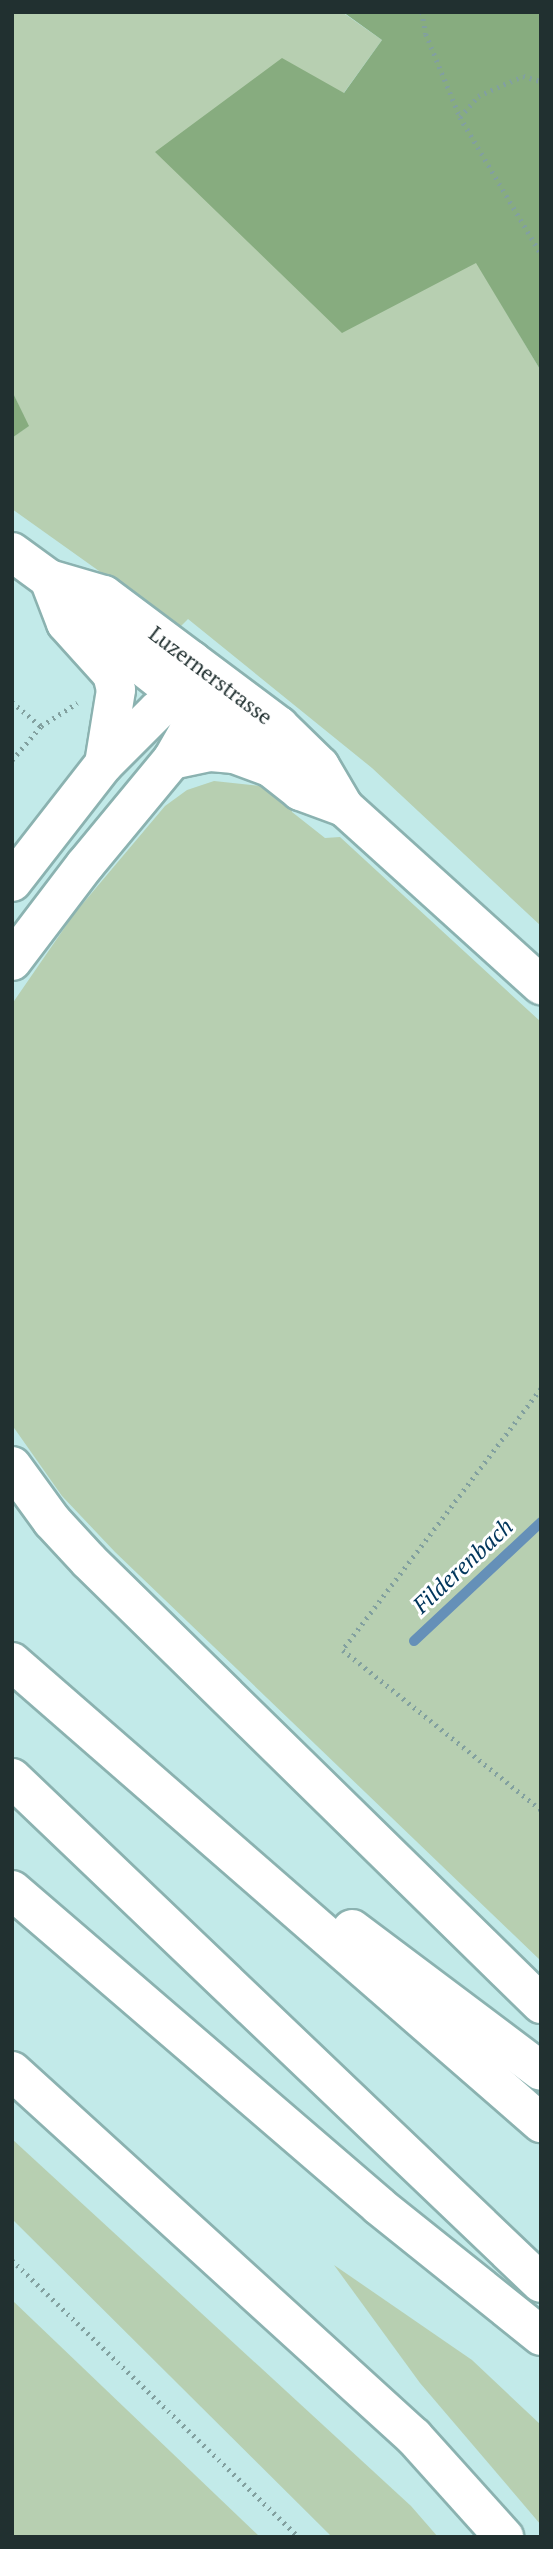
<!DOCTYPE html>
<html>
<head>
<meta charset="utf-8">
<style>
	body { margin:0 }
	#map { position:relative; width:553px; height:2549px; overflow:hidden; background:#c2eae9; font-family:"PT Serif",serif }
	div>[style] { position:absolute }
	.green>* { inset:0; background:#b7cfb1 }
	.forest>* { inset:0; background:#87ac7f }
	.stream>* { height:10px; margin:-5px; padding:0 5px; transform-origin:5px; border-radius:5px; background:#6590b8 }
	.path>* { height:4.5px; margin-top:-2.25px; transform-origin:0; background:repeating-linear-gradient(90deg,#82a09f 0 2px,transparent 0 7px) }
	.roads { filter:drop-shadow(2px 0 #8bb2b0) drop-shadow(-2px 0 #8bb2b0) drop-shadow(0 2px #8bb2b0) drop-shadow(0 -2px #8bb2b0) }
	.major>* { height:38px; margin:-19px; padding:0 19px; transform-origin:19px; border-radius:19px; background:#fff }
	.highway>* { height:38px; margin:-19px; padding:0 19px; transform-origin:19px; border-radius:19px; background:#fff }
	span { translate:-50% -50%; white-space:nowrap; text-align:center; line-height:1.15; -webkit-text-stroke:6px #fff; paint-order:stroke }
	.street-label { font-size:21px; color:#213030 }
	.water-label { font-size:23px; color:#00355b; font-style:italic }
	.frame { position:absolute; inset:0; border:14px solid #213030; pointer-events:none }
</style>
</head>
<body>
<div id="map">
	<div class="green">
		<div style="clip-path:polygon(12px 12px,342px 12px,382px 40px,343px 94px,477px 263px,541px 371px,541px 926px,372px 768px,188px 619px,179px 628px,12px 509px,12px 438px,28px 426px,12px 391px)"></div>
		<div style="clip-path:polygon(214px 781px,270px 787px,290px 799px,292px 812px,325px 838px,340px 837px,541px 1022px,541px 1961px,115px 1552px,62px 1496px,12px 1425px,12px 1004px,74px 914px,165px 806px,187px 790px)"></div>
		<div style="clip-path:polygon(12px 2139px,411px 2506px,438px 2537px,332px 2537px,12px 2219px)"></div>
		<div style="clip-path:polygon(334px 2265px,472px 2360px,541px 2425px,541px 2525px,420px 2383px)"></div>
		<div style="clip-path:polygon(12px 2300px,260px 2537px,12px 2537px)"></div>
	</div>
	<div class="forest">
		<div style="clip-path:polygon(343px 12px,541px 12px,541px 371px,476px 263px,342px 333px,155px 152px,282px 58px,344px 93px,382px 40px)"></div>
		<div style="clip-path:polygon(12px 391px,29px 426px,12px 438px)"></div>
	</div>
	<div class="stream">
		<div style="left:414px;top:1641px;width:174px;rotate:-43.1deg"></div>
	</div>
	<div class="path">
		<div style="left:422px;top:12px;width:22px;rotate:80deg"></div>
		<div style="left:426px;top:34px;width:90px;rotate:67.7deg"></div>
		<div style="left:460px;top:117px;width:159px;rotate:59.4deg"></div>
		<div style="left:460px;top:117px;width:28px;rotate:-49deg"></div>
		<div style="left:478px;top:96px;width:49px;rotate:-24deg"></div>
		<div style="left:523px;top:76px;width:19px;rotate:16deg"></div>
		<div style="left:12px;top:702px;width:38px;rotate:40deg"></div>
		<div style="left:12px;top:760px;width:45px;rotate:-49.5deg"></div>
		<div style="left:41px;top:726px;width:43px;rotate:-32.6deg"></div>
		<div style="left:541px;top:1389px;width:328px;rotate:127.2deg"></div>
		<div style="left:343px;top:1650px;width:255px;rotate:38.9deg"></div>
		<div style="left:12px;top:2260px;width:399px;rotate:44deg"></div>
	</div>
	<div class="roads">
		<div class="major">
			<div style="left:12px;top:552px;width:46px;rotate:36.1deg"></div>
			<div style="left:49px;top:579px;width:43px;rotate:52.6deg"></div>
			<div style="left:75px;top:613px;width:287px;rotate:38.3deg"></div>
			<div style="left:300px;top:791px;width:47px;rotate:20deg"></div>
			<div style="left:49px;top:579px;width:57px;rotate:16.2deg"></div>
			<div style="left:104px;top:595px;width:219px;rotate:36.8deg"></div>
			<div style="left:279px;top:726px;width:57px;rotate:44.3deg"></div>
			<div style="left:320px;top:766px;width:48px;rotate:59.7deg"></div>
			<div style="left:344px;top:807px;width:266px;rotate:42.1deg"></div>
		</div>
		<div class="highway">
			<div style="left:49px;top:579px;width:47px;rotate:68.9deg"></div>
			<div style="left:66px;top:623px;width:69px;rotate:48deg"></div>
			<div style="left:112px;top:674px;width:16px;rotate:76deg"></div>
			<div style="left:116px;top:690px;width:75px;rotate:99.2deg"></div>
			<div style="left:172px;top:760px;width:40px;rotate:-12deg"></div>
			<div style="left:211px;top:752px;width:23px;rotate:5deg"></div>
			<div style="left:234px;top:754px;width:44px;rotate:20.1deg"></div>
			<div style="left:12px;top:882px;width:150px;rotate:-52.1deg"></div>
			<div style="left:104px;top:764px;width:76px;rotate:-45deg"></div>
			<div style="left:158px;top:710px;width:26px;rotate:-31deg"></div>
			<div style="left:180px;top:697px;width:23px;rotate:-7deg"></div>
			<div style="left:203px;top:694px;width:82px;rotate:22.8deg"></div>
			<div style="left:12px;top:961px;width:121px;rotate:-52.8deg"></div>
			<div style="left:85px;top:865px;width:136px;rotate:-50.4deg"></div>
			<div style="left:172px;top:760px;width:56px;rotate:-60.3deg"></div>
			<div style="left:200px;top:711px;width:17px;rotate:-80deg"></div>
			<div style="left:203px;top:694px;width:36px;rotate:-109deg"></div>
			<div style="left:12px;top:1466px;width:68px;rotate:54deg"></div>
			<div style="left:52px;top:1521px;width:54px;rotate:47.2deg"></div>
			<div style="left:89px;top:1561px;width:633px;rotate:44.42deg"></div>
			<div style="left:12px;top:1662px;width:702px;rotate:41.07deg"></div>
			<div style="left:12px;top:1778px;width:731px;rotate:43.67deg"></div>
			<div style="left:12px;top:1890px;width:484px;rotate:40.7deg"></div>
			<div style="left:379px;top:2206px;width:208px;rotate:38.7deg"></div>
			<div style="left:352px;top:1929px;width:236px;rotate:36.9deg"></div>
			<div style="left:12px;top:2071px;width:544px;rotate:42.32deg"></div>
			<div style="left:414px;top:2437px;width:135px;rotate:48deg"></div>
		</div>
	</div>
	<div class="street-label">
		<span style="left:211px;top:675px;rotate:37deg">Luzernerstrasse</span>
	</div>
	<div class="water-label">
		<span style="left:463px;top:1566px;rotate:-43deg">Filderenbach</span>
	</div>
	<div class="frame"></div>
</div>
</body>
</html>
